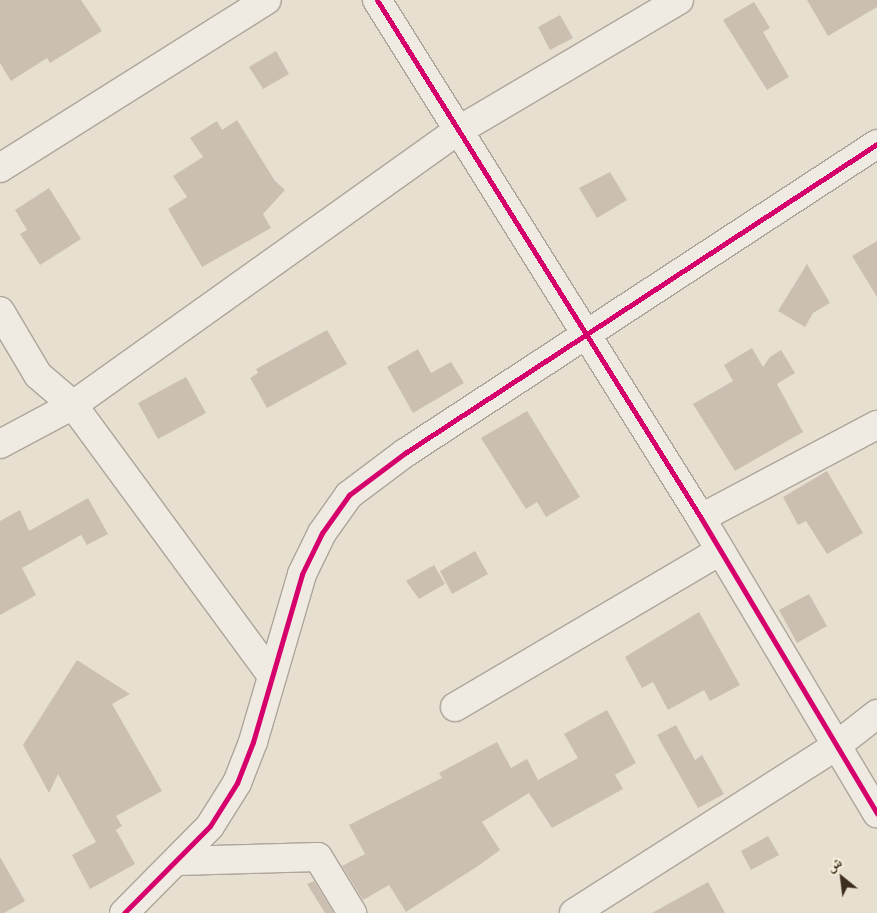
<!DOCTYPE html>
<html>
<head>
<meta charset="utf-8">
<style>
	body { margin:0 }
	#map { position:relative; width:877px; height:913px; overflow:hidden; background:#e7e0d1; font-family:Spectral,"Noto Naskh Arabic",serif }
	div>[style] { position:absolute }
	.building>* { inset:0; background:#cbbfb2 }
	.roads { filter:drop-shadow(1px 0 #ada599) drop-shadow(-1px 0 #ada599) drop-shadow(0 1px #ada599) drop-shadow(0 -1px #ada599) }
	.minor>* { height:28px; margin:-14px; padding:0 14px; transform-origin:14px; border-radius:14px; background:#efebe3 }
	.cycleway>* { height:5px; margin:-2.5px; padding:0 2.5px; transform-origin:2.5px; border-radius:2.5px; background:#d6006c }
	span { translate:-50% -50%; white-space:nowrap; text-align:center; line-height:1.15; -webkit-text-stroke:5px #f7eed8; paint-order:stroke }
	.north { position:absolute; left:817px; top:853px; width:50px; height:50px; -webkit-text-stroke:4px #f7eed8; paint-order:stroke; rotate:331deg; font-size:14px; font-weight:700; line-height:20px; text-align:center; color:#3d2e20 }
	.north::after { content:''; display:block; margin:auto; width:18px; height:22px; background:#3d2e20; clip-path:polygon(50% 0,100% 100%,50% 72%,0 100%) }
</style>
</head>
<body>
<div id="map">
	<div class="building">
		<div style="clip-path:polygon(0 0,81px 0,102px 31px,50px 63px,47px 58px,11px 81px,0 63px)"></div>
		<div style="clip-path:polygon(807px 0,877px 0,877px 7px,828px 36px)"></div>
		<div style="clip-path:polygon(754px 2px,770px 28px,763px 32px,789px 77px,767px 90px,723px 20px)"></div>
		<div style="clip-path:polygon(560px 15px,573px 38px,550px 50px,538px 27px)"></div>
		<div style="clip-path:polygon(276px 51px,289px 74px,263px 89px,249px 67px)"></div>
		<div style="clip-path:polygon(237px 120px,275px 181px,285px 190px,263px 214px,271px 228px,202px 267px,168px 209px,187px 197px,173px 176px,203px 157px,190px 138px,217px 121px,222px 130px)"></div>
		<div style="clip-path:polygon(610px 172px,627px 200px,597px 218px,579px 188px)"></div>
		<div style="clip-path:polygon(49px 188px,81px 239px,40px 265px,20px 234px,27px 230px,15px 210px)"></div>
		<div style="clip-path:polygon(877px 241px,877px 297px,852px 256px)"></div>
		<div style="clip-path:polygon(807px 264px,830px 303px,813px 313px,805px 327px,778px 311px)"></div>
		<div style="clip-path:polygon(327px 330px,347px 364px,267px 408px,250px 378px,258px 373px,256px 369px)"></div>
		<div style="clip-path:polygon(752px 348px,763px 367px,770px 357px,781px 350px,795px 373px,777px 384px,803px 432px,735px 471px,693px 404px,733px 381px,724px 365px)"></div>
		<div style="clip-path:polygon(418px 349px,431px 373px,451px 362px,464px 383px,413px 413px,387px 367px)"></div>
		<div style="clip-path:polygon(186px 377px,206px 413px,158px 439px,138px 403px)"></div>
		<div style="clip-path:polygon(527px 411px,580px 497px,546px 517px,537px 502px,526px 509px,481px 438px)"></div>
		<div style="clip-path:polygon(827px 471px,863px 533px,827px 554px,806px 521px,798px 525px,783px 497px)"></div>
		<div style="clip-path:polygon(88px 498px,108px 534px,87px 545px,81px 535px,22px 568px,36px 595px,0 615px,0 521px,20px 510px,29px 531px)"></div>
		<div style="clip-path:polygon(475px 551px,488px 574px,452px 594px,440px 571px)"></div>
		<div style="clip-path:polygon(434px 565px,445px 584px,419px 599px,406px 581px)"></div>
		<div style="clip-path:polygon(809px 594px,827px 626px,797px 643px,779px 610px)"></div>
		<div style="clip-path:polygon(699px 612px,740px 685px,710px 701px,704px 690px,668px 710px,653px 682px,642px 688px,625px 657px)"></div>
		<div style="clip-path:polygon(77px 660px,130px 694px,112px 704px,162px 791px,116px 816px,122px 826px,116px 830px,135px 864px,90px 889px,72px 855px,96px 842px,58px 774px,49px 793px,23px 745px)"></div>
		<div style="clip-path:polygon(607px 710px,636px 763px,615px 775px,623px 789px,552px 828px,529px 793px,482px 822px,500px 850px,478px 866px,406px 912px,389px 885px,363px 900px,342px 866px,365px 854px,349px 825px,442px 778px,439px 773px,497px 742px,511px 768px,527px 759px,538px 780px,578px 758px,564px 734px)"></div>
		<div style="clip-path:polygon(676px 725px,695px 760px,702px 755px,724px 794px,698px 808px,657px 735px)"></div>
		<div style="clip-path:polygon(768px 836px,779px 855px,751px 870px,741px 851px)"></div>
		<div style="clip-path:polygon(0 857px,25px 901px,4px 913px,0 913px)"></div>
		<div style="clip-path:polygon(314px 881px,334px 913px,325px 913px,307px 884px)"></div>
		<div style="clip-path:polygon(708px 882px,725px 913px,652px 913px)"></div>
	</div>
	<div class="roads">
		<div class="minor">
			<div style="left:377px;top:0;width:611px;rotate:57.97deg"></div>
			<div style="left:701px;top:518px;width:344px;rotate:59.2deg"></div>
			<div style="left:0;top:168px;width:315px;rotate:-32.2deg"></div>
			<div style="left:0;top:311px;width:74px;rotate:59.3deg"></div>
			<div style="left:38px;top:375px;width:46px;rotate:40.6deg"></div>
			<div style="left:73px;top:405px;width:335px;rotate:53.7deg"></div>
			<div style="left:0;top:444px;width:83px;rotate:-28.1deg"></div>
			<div style="left:73px;top:405px;width:470px;rotate:-35.5deg"></div>
			<div style="left:456px;top:132px;width:259px;rotate:-30.6deg"></div>
			<div style="left:701px;top:518px;width:199px;rotate:-27.9deg"></div>
			<div style="left:455px;top:707px;width:308px;rotate:-30.5deg"></div>
			<div style="left:179px;top:861px;width:139px;rotate:-1.6deg"></div>
			<div style="left:318px;top:857px;width:66px;rotate:58.7deg"></div>
			<div style="left:124px;top:913px;width:122px;rotate:-45.3deg"></div>
			<div style="left:210px;top:826px;width:51px;rotate:-57.9deg"></div>
			<div style="left:237px;top:783px;width:44px;rotate:-68.7deg"></div>
			<div style="left:253px;top:742px;width:175px;rotate:-73.7deg"></div>
			<div style="left:302px;top:574px;width:46px;rotate:-64deg"></div>
			<div style="left:322px;top:533px;width:47px;rotate:-54.6deg"></div>
			<div style="left:349px;top:495px;width:70px;rotate:-36.9deg"></div>
			<div style="left:405px;top:453px;width:564px;rotate:-33.21deg"></div>
			<div style="left:574px;top:913px;width:311px;rotate:-32.5deg"></div>
			<div style="left:836px;top:746px;width:52px;rotate:-38deg"></div>
		</div>
	</div>
	<div class="cycleway">
		<div style="left:377px;top:0;width:611px;rotate:57.97deg"></div>
		<div style="left:701px;top:518px;width:344px;rotate:59.2deg"></div>
		<div style="left:124px;top:913px;width:122px;rotate:-45.3deg"></div>
		<div style="left:210px;top:826px;width:51px;rotate:-57.9deg"></div>
		<div style="left:237px;top:783px;width:44px;rotate:-68.7deg"></div>
		<div style="left:253px;top:742px;width:175px;rotate:-73.7deg"></div>
		<div style="left:302px;top:574px;width:46px;rotate:-64deg"></div>
		<div style="left:322px;top:533px;width:47px;rotate:-54.6deg"></div>
		<div style="left:349px;top:495px;width:70px;rotate:-36.9deg"></div>
		<div style="left:405px;top:453px;width:564px;rotate:-33.21deg"></div>
	</div>
	<div class="north">ش</div>
</div>
</body>
</html>
